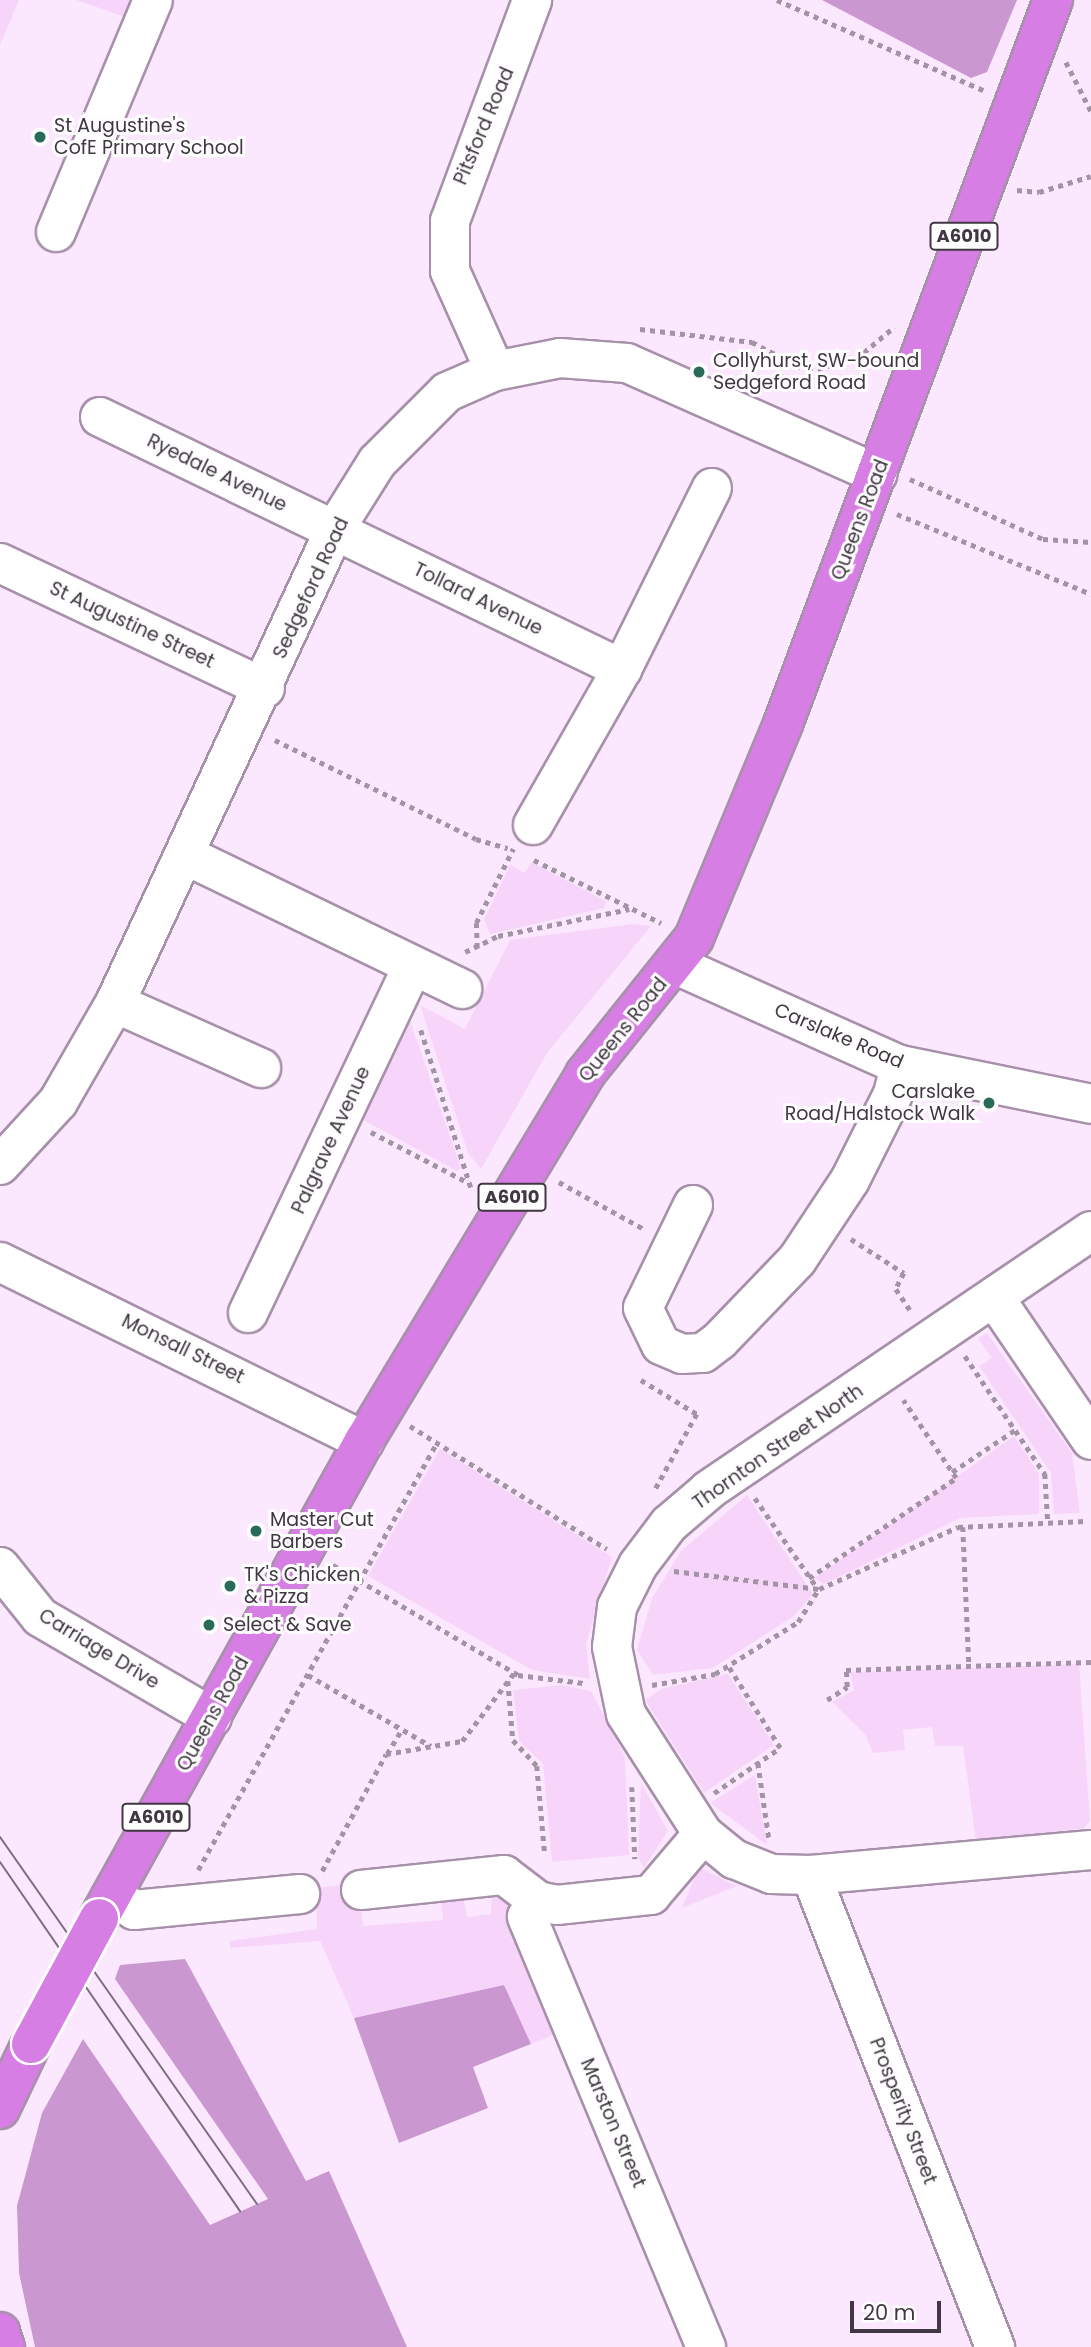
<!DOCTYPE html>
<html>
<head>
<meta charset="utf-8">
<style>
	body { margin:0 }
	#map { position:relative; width:1091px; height:2347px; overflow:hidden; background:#fce8fe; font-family:Poppins,sans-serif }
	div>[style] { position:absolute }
	.green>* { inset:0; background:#f7d5fb }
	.forest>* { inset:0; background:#ca97d1 }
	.path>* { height:4.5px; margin-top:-2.25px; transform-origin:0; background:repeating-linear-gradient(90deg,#a394a5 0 5px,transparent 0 10px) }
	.roads { filter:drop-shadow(2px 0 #a791aa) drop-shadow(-2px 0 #a791aa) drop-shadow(0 2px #a791aa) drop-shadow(0 -2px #a791aa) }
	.minor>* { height:38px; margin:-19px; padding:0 19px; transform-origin:19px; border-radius:19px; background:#fff }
	.highway>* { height:38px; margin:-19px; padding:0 19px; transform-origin:19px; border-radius:19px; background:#d67ee3 }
	.tram>* { height:2px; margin:-1px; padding:0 1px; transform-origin:1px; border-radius:1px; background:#7b6e7d }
	.bridges { filter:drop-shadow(2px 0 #fff) drop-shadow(-2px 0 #fff) drop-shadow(0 2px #fff) drop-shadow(0 -2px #fff) }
	.highway-bridge>* { height:38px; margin:-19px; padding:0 19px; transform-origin:19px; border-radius:19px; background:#d67ee3 }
	.dots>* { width:19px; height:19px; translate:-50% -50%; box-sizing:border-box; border:4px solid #fdfdfd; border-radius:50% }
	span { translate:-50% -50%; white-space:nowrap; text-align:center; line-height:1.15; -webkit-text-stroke:6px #fdfdfd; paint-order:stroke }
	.shield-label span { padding:2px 5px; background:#fdfdfd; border:2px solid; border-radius:5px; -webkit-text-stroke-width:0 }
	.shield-label { font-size:18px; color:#403742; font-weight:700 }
	.poi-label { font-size:19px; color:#403742 }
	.left { translate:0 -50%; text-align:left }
	.right { translate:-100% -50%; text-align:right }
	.street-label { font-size:19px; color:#403742 }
	.scale { position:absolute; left:850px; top:2301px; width:91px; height:32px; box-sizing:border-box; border:4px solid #403742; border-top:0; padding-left:9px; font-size:21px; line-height:24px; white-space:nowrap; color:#403742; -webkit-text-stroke:5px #fdfdfd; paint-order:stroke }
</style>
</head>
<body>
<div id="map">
	<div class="green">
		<div style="clip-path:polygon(0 0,19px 0,0 45px)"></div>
		<div style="clip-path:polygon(76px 0,135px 0,128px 18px)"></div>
		<div style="clip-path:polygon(531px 862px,606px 901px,604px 908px,490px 934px,484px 920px,510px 865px,525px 873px)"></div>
		<div style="clip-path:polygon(633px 924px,651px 926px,547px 1053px,481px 1169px,468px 1153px,420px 1005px,465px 1029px,510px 940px)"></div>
		<div style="clip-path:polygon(406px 1009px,461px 1168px,457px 1171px,356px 1116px)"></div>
		<div style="clip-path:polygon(987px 1333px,1072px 1453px,1080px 1513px,1054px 1514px,1051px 1473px,979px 1366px,992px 1358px,978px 1338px)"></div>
		<div style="clip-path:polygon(1014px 1436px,1039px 1474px,1039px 1514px,960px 1518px,824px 1584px,815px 1578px)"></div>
		<div style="clip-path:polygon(440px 1449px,612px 1557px,586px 1644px,590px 1679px,532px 1670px,368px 1576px)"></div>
		<div style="clip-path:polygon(747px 1495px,813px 1594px,794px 1616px,713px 1668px,653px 1675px,637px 1650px,652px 1598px,681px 1551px)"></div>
		<div style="clip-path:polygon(1079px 1664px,1090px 1821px,1084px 1828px,976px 1841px,963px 1746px,935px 1746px,932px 1727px,903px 1730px,905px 1750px,873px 1753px,865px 1734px,832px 1702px,854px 1690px,850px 1672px)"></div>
		<div style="clip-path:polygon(728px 1674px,774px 1745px,704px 1793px,645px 1700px,661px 1689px)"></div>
		<div style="clip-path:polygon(561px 1685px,591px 1691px,625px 1757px,629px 1855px,552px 1862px,543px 1764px,519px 1741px,513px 1690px)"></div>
		<div style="clip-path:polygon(755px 1775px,767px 1845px,710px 1803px)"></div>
		<div style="clip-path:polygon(641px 1783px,668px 1831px,644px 1868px,638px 1857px)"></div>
		<div style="clip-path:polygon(702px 1869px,737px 1886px,682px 1908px,695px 1876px)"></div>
		<div style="clip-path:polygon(359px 1883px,363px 1926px,443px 1920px,441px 1894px,463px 1895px,467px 1917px,491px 1914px,492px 1894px,513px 1892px,566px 2030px,531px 2044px,504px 1985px,354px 2018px,320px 1941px,230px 1948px,230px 1941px,317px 1929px,316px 1888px)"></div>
	</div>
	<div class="forest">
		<div style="clip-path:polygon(822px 0,1017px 0,987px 72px,971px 78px)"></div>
		<div style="clip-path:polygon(185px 1959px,306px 2181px,329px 2171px,407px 2347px,35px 2347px,19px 2273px,17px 2206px,42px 2113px,83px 2039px,210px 2225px,268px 2199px,115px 1979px,120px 1965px)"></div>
		<div style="clip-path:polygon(504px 1985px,531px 2044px,473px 2067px,488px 2108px,399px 2143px,354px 2018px)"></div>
	</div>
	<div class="path">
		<div style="left:777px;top:0;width:227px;rotate:23.6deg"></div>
		<div style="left:1066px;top:62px;width:55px;rotate:63deg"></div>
		<div style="left:1017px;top:190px;width:22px;rotate:5deg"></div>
		<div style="left:1039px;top:192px;width:54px;rotate:-17.1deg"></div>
		<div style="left:640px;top:329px;width:113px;rotate:6.6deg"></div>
		<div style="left:752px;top:342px;width:63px;rotate:27.4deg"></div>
		<div style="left:808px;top:371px;width:49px;rotate:-14deg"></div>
		<div style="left:856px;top:359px;width:50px;rotate:-40.1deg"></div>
		<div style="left:910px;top:479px;width:146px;rotate:24.3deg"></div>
		<div style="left:1043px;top:539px;width:48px;rotate:3.6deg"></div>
		<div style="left:897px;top:514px;width:210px;rotate:22.4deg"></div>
		<div style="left:275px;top:740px;width:224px;rotate:26.2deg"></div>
		<div style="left:476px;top:839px;width:33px;rotate:16deg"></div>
		<div style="left:534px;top:860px;width:142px;rotate:26.4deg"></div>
		<div style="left:477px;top:948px;width:25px;rotate:-92deg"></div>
		<div style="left:476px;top:923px;width:83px;rotate:-63.4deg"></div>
		<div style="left:465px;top:952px;width:37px;rotate:-26deg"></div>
		<div style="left:498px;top:936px;width:134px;rotate:-11.6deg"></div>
		<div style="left:421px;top:1030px;width:169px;rotate:72.4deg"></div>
		<div style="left:371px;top:1132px;width:110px;rotate:27.5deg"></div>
		<div style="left:559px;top:1182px;width:99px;rotate:28.9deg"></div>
		<div style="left:851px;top:1239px;width:63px;rotate:32.7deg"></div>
		<div style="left:904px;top:1273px;width:18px;rotate:117deg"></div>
		<div style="left:896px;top:1289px;width:27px;rotate:56deg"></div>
		<div style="left:965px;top:1356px;width:143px;rotate:55.9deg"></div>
		<div style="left:1045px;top:1474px;width:49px;rotate:86.5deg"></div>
		<div style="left:641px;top:1380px;width:66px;rotate:31.3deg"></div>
		<div style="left:697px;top:1414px;width:85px;rotate:119deg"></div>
		<div style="left:410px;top:1426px;width:232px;rotate:32deg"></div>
		<div style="left:952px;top:1472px;width:76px;rotate:-33.7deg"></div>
		<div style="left:755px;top:1498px;width:111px;rotate:55.3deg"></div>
		<div style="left:963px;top:1527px;width:137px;rotate:87.5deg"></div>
		<div style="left:333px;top:1565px;width:215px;rotate:30.7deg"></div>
		<div style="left:518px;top:1675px;width:66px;rotate:6.9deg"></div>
		<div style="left:674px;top:1571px;width:146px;rotate:7.1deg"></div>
		<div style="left:809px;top:1578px;width:178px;rotate:-34.2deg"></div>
		<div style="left:956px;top:1478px;width:94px;rotate:-124.2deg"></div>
		<div style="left:308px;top:1675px;width:142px;rotate:30deg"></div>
		<div style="left:508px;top:1681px;width:59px;rotate:85.2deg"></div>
		<div style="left:513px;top:1740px;width:35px;rotate:47deg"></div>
		<div style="left:537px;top:1766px;width:89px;rotate:84.9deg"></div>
		<div style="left:652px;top:1685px;width:64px;rotate:-9.9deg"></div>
		<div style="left:715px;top:1674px;width:98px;rotate:-32.1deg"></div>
		<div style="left:798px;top:1622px;width:39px;rotate:-58deg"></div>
		<div style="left:819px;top:1589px;width:152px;rotate:-24deg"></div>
		<div style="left:958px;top:1527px;width:127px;rotate:-2.7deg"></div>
		<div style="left:827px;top:1700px;width:24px;rotate:-33deg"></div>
		<div style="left:847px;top:1687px;width:17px;rotate:-93deg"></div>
		<div style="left:846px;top:1670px;width:245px;rotate:-1.9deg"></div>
		<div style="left:387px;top:1754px;width:29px;rotate:-59deg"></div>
		<div style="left:758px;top:1763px;width:76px;rotate:81.7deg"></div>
		<div style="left:632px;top:1787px;width:72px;rotate:87.6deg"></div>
		<div style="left:714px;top:1793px;width:80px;rotate:-34.3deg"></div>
		<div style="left:780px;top:1748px;width:97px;rotate:-122.4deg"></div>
		<div style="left:198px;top:1870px;width:489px;rotate:-60.8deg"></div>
		<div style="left:322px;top:1871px;width:133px;rotate:-61.3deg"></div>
		<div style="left:386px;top:1754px;width:77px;rotate:-9.7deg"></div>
		<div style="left:462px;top:1741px;width:87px;rotate:-52.5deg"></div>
	</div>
	<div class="roads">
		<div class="minor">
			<div style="left:56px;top:232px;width:251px;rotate:-67.3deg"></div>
			<div style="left:495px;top:371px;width:110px;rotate:-114.2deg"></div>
			<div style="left:450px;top:271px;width:50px;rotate:-90deg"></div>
			<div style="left:450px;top:221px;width:236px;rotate:-69.6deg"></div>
			<div style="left:100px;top:417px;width:580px;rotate:25.77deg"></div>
			<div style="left:622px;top:669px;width:202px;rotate:-63.6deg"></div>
			<div style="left:0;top:563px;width:293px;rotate:25.3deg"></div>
			<div style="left:533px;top:825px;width:180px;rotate:-60.3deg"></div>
			<div style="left:185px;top:855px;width:308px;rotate:25.8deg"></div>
			<div style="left:676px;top:965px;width:245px;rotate:24.1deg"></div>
			<div style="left:900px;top:1065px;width:195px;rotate:11.5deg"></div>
			<div style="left:115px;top:1003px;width:160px;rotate:24deg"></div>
			<div style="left:0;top:1165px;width:86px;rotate:-47.4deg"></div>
			<div style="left:58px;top:1102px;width:114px;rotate:-60.1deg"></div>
			<div style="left:115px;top:1003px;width:523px;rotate:-65.1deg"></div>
			<div style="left:335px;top:529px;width:79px;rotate:-57.9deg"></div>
			<div style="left:377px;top:462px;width:99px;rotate:-45deg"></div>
			<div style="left:447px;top:392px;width:52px;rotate:-23.6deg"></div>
			<div style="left:495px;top:371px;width:66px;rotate:-11.3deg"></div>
			<div style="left:560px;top:358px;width:67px;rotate:4.3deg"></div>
			<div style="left:627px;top:363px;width:274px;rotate:23.9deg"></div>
			<div style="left:693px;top:1205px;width:114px;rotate:115.9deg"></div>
			<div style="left:643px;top:1308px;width:41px;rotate:64.1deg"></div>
			<div style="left:661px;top:1345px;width:23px;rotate:23deg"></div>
			<div style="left:682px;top:1354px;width:21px;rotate:-3deg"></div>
			<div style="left:703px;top:1353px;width:21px;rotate:-37deg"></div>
			<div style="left:720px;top:1340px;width:111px;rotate:-46.1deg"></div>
			<div style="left:797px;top:1260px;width:96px;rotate:-56.5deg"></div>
			<div style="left:850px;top:1180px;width:96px;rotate:-63.4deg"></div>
			<div style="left:893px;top:1094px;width:30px;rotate:-76deg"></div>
			<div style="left:1091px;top:1231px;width:462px;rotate:145.9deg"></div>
			<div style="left:709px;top:1490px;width:52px;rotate:139.6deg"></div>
			<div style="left:669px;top:1524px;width:51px;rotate:127.1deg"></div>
			<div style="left:638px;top:1565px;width:47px;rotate:116.6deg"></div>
			<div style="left:617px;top:1607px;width:40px;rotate:97.1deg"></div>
			<div style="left:612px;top:1647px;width:68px;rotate:78.2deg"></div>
			<div style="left:626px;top:1714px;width:143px;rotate:57.3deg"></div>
			<div style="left:703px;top:1834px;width:40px;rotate:39deg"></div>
			<div style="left:734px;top:1859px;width:40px;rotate:22deg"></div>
			<div style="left:771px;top:1874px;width:40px;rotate:1.4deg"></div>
			<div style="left:811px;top:1875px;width:281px;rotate:-5.1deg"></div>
			<div style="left:0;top:1262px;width:406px;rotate:26.2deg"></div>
			<div style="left:996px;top:1300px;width:169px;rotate:55.8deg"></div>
			<div style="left:248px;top:1313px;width:384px;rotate:-64.6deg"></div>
			<div style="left:0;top:1567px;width:64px;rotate:51.3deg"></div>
			<div style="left:40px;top:1617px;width:199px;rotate:30.2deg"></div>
			<div style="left:811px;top:1875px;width:507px;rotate:68.7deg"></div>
			<div style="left:361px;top:1890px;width:144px;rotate:-6deg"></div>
			<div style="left:504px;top:1875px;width:43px;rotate:37.4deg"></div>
			<div style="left:538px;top:1901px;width:19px;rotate:12deg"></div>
			<div style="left:557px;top:1905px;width:95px;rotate:-6.1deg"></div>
			<div style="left:651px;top:1895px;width:80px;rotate:-49.6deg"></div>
			<div style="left:112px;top:1895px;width:27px;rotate:34deg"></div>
			<div style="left:134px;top:1910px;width:167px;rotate:-5.5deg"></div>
			<div style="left:538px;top:1901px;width:19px;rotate:125deg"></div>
			<div style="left:527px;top:1917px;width:466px;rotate:67.4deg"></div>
		</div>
		<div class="highway">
			<div style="left:99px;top:1918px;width:546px;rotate:-60.95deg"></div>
			<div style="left:364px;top:1441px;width:428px;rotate:-58.9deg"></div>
			<div style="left:585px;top:1074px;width:174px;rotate:-51.3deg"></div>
			<div style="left:694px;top:938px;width:232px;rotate:-67.4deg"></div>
			<div style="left:783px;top:724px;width:773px;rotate:-69.55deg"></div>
			<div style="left:0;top:2109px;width:72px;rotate:-64.5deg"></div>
			<div style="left:0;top:2332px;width:16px;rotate:72deg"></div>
		</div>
	</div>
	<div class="tram">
		<div style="left:0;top:1837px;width:448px;rotate:55deg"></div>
		<div style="left:0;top:1862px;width:424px;rotate:55.5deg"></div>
	</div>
	<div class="bridges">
		<div class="highway-bridge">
			<div style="left:31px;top:2044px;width:143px;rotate:-61.6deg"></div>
		</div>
	</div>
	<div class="dots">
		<div style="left:40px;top:137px;background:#2a6a58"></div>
		<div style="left:699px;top:372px;background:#2a6a58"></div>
		<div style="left:989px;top:1103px;background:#2a6a58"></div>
		<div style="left:256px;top:1531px;background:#2a6a58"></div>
		<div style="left:230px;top:1586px;background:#2a6a58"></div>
		<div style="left:209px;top:1625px;background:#2a6a58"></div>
	</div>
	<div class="shield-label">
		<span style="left:964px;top:236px">A6010</span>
		<span style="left:512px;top:1197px">A6010</span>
		<span style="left:156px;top:1817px">A6010</span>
	</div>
	<div class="poi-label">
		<span class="left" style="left:54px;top:137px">St Augustine's<br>CofE Primary School</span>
		<span class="left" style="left:713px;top:372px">Collyhurst, SW-bound<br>Sedgeford Road</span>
		<span class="right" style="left:975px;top:1103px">Carslake<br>Road/Halstock Walk</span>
		<span class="left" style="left:270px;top:1531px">Master Cut<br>Barbers</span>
		<span class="left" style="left:244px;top:1586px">TK's Chicken<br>&amp; Pizza</span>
		<span class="left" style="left:223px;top:1625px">Select &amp; Save</span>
	</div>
	<div class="street-label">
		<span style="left:484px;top:126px;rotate:-67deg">Pitsford Road</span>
		<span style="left:217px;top:473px;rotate:26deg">Ryedale Avenue</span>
		<span style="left:860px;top:520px;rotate:-69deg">Queens Road</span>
		<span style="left:311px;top:588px;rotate:-65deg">Sedgeford Road</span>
		<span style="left:478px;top:599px;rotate:26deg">Tollard Avenue</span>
		<span style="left:132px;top:625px;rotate:25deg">St Augustine Street</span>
		<span style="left:623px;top:1030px;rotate:-51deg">Queens Road</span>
		<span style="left:839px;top:1036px;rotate:23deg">Carslake Road</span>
		<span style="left:331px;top:1140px;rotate:-65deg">Palgrave Avenue</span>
		<span style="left:183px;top:1349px;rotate:26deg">Monsall Street</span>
		<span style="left:778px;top:1447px;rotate:-35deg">Thornton Street North</span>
		<span style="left:99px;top:1649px;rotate:31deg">Carriage Drive</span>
		<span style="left:213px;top:1714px;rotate:-61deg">Queens Road</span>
		<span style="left:903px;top:2111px;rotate:69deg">Prosperity Street</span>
		<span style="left:613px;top:2123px;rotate:67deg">Marston Street</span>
	</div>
	<div class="scale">20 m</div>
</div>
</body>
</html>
